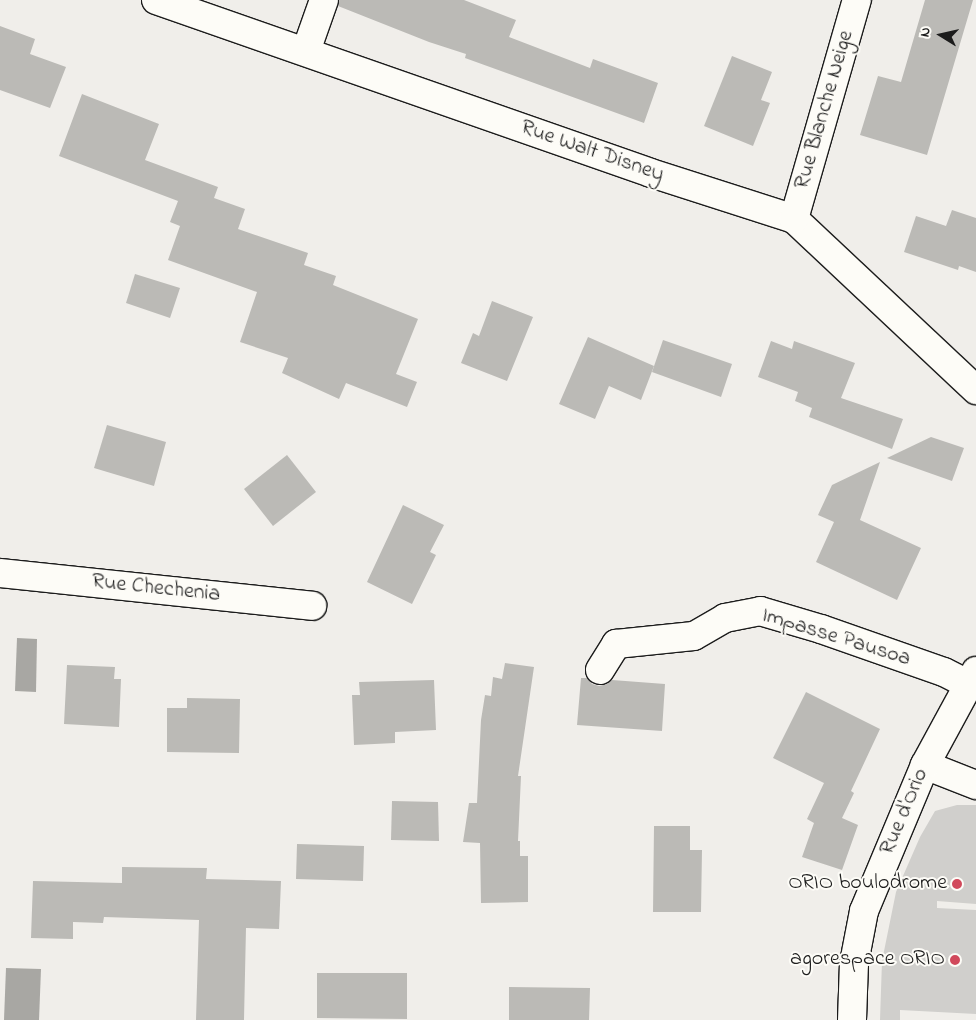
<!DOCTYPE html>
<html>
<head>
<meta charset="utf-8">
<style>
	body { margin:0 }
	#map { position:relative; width:976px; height:1020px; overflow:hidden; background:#f0eeea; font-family:"Indie Flower",sans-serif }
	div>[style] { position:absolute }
	.green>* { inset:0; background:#d0cfcc }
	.water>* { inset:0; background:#a8a7a3 }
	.building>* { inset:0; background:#bbbab6 }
	.roads { filter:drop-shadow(1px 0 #1c1c1c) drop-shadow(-1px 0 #1c1c1c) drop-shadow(0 1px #1c1c1c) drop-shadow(0 -1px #1c1c1c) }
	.minor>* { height:28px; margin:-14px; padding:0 14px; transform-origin:14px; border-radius:14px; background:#fdfcf7 }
	.tertiary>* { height:28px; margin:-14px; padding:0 14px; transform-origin:14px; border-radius:14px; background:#fdfcf7 }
	.dots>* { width:14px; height:14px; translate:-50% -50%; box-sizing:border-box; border:2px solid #fdfcf7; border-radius:50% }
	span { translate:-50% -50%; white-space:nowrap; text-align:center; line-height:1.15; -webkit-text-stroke:4px #fdfcf7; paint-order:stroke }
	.street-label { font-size:22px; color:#1c1c1c }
	.poi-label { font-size:22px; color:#1c1c1c }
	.right { translate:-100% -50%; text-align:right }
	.north { position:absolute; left:916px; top:10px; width:50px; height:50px; -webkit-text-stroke:4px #fdfcf7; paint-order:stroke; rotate:280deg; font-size:14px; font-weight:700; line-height:20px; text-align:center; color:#1c1c1c }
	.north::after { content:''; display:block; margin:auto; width:18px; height:22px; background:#1c1c1c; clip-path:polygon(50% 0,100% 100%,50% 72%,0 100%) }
</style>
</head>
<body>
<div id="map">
	<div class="green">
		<div style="clip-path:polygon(957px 805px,976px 805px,976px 904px,937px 901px,937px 908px,976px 910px,976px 1014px,900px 1010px,900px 1020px,880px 1020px,882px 961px,896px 892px,920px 837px,935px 811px)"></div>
	</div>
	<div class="water">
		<div style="clip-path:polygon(17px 638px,37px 639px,36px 692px,15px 691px)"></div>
		<div style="clip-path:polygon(6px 968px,41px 969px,39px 1020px,4px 1020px)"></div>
	</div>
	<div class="building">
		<div style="clip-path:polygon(339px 0,464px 0,516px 20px,509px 37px,590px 68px,593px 59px,658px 83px,644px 123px,465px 58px,466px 54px,429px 42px,338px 6px)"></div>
		<div style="clip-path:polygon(925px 0,973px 0,927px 155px,860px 135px,878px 76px,901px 82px)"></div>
		<div style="clip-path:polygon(0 26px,35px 39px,30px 54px,66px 67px,50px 108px,0 90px)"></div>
		<div style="clip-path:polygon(732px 56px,772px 72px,761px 100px,770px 103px,753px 146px,704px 126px)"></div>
		<div style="clip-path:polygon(82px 94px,159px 124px,145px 160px,218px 187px,214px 198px,245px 209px,238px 229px,308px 253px,304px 265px,336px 276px,333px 285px,418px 319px,396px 374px,417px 382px,407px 407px,346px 383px,339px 399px,282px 373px,288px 358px,240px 342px,257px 292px,168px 260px,180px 226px,170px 222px,178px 201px,59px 156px)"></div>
		<div style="clip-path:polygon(952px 210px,976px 218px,976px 272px,959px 266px,958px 270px,904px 252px,916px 216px,946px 226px)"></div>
		<div style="clip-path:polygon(135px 274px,180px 288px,170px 318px,126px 303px)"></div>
		<div style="clip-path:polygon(492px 301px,533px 317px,507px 381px,461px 363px,473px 333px,479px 336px)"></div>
		<div style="clip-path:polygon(588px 337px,654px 366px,641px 400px,609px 386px,595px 419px,559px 404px)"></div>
		<div style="clip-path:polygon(663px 340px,732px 364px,721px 397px,652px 372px)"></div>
		<div style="clip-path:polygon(771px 341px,792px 349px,794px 341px,855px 363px,841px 398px,903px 419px,892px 449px,809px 417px,812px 408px,795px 401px,798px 392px,758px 377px)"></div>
		<div style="clip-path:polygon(107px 425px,166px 442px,154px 486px,94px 468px)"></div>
		<div style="clip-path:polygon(931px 437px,964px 448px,952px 481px,887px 458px)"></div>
		<div style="clip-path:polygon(287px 455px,316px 492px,273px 526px,244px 489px)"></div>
		<div style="clip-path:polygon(880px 462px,860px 520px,921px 548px,897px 600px,816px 562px,834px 522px,818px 515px,832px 485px)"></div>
		<div style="clip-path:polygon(403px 505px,444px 525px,430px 552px,436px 555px,412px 604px,367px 582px)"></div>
		<div style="clip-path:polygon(505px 663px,534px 667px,518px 776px,521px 776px,518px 841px,520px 841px,520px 856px,528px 856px,528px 902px,481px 903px,480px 843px,463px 842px,469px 803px,477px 803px,481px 720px,485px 695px,491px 696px,493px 677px,502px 679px)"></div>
		<div style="clip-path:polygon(67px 665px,115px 667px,114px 679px,121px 679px,119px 727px,64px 724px)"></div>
		<div style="clip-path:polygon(581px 678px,587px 678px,592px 684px,599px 686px,607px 684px,612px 680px,665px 684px,662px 731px,577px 725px)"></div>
		<div style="clip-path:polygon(434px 680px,436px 730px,395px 732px,395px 743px,354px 745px,352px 695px,360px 695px,359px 682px)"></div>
		<div style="clip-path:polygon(806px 692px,880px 729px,851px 791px,854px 793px,842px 818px,858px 825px,842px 870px,802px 857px,814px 823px,807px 819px,824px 783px,773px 758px)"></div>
		<div style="clip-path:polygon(187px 698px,240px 699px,239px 753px,167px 752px,167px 708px,187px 708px)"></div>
		<div style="clip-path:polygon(392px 801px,438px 802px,439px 841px,391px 840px)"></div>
		<div style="clip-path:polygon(654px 826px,690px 826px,690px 850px,702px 850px,701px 912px,653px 912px)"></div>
		<div style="clip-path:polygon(297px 844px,364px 846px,363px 881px,296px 879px)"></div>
		<div style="clip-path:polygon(122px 867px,207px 868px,206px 879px,281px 881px,279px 929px,246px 928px,244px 1020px,196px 1020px,199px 920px,104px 917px,103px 923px,73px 922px,73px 939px,31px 938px,33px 881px,122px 883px)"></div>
		<div style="clip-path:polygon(317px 973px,407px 973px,407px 1019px,317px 1018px)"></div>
		<div style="clip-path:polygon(509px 987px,590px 988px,589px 1020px,509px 1020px)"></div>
	</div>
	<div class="roads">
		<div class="minor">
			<div style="left:156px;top:0;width:524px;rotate:19.26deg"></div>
			<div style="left:651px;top:173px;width:150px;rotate:17.8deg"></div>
			<div style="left:794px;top:219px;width:250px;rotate:43.2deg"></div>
			<div style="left:306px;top:51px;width:54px;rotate:-70.6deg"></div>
			<div style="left:794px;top:219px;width:228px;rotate:-74deg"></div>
			<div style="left:0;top:573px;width:314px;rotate:6deg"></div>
			<div style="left:600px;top:670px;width:31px;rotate:-58deg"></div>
			<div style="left:616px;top:644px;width:78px;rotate:-5.9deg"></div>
			<div style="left:694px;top:636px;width:36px;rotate:-30deg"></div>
			<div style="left:725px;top:618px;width:36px;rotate:-11deg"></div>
			<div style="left:760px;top:611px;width:64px;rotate:16.4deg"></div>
			<div style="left:821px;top:629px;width:130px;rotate:19.3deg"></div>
			<div style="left:944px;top:672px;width:27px;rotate:27deg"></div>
			<div style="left:925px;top:765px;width:55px;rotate:21.4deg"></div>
		</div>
		<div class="tertiary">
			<div style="left:852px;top:1020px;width:57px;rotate:-88deg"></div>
			<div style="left:854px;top:963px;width:53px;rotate:-79.1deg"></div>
			<div style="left:864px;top:911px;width:158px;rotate:-67.3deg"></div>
			<div style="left:925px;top:765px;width:107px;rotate:-61.5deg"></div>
		</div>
	</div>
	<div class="dots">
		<div style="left:957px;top:884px;background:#d1495b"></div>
		<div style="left:955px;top:960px;background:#d1495b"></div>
	</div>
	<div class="street-label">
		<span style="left:825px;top:110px;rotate:-74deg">Rue Blanche Neige</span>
		<span style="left:592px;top:152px;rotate:19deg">Rue Walt Disney</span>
		<span style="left:156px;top:589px;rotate:6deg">Rue Chechenia</span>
		<span style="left:836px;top:638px;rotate:17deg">Impasse Pausoa</span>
		<span style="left:905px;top:812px;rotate:-67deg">Rue d'Orio</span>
	</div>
	<div class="poi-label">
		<span class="right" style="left:947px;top:884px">ORIO boulodrome</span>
		<span class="right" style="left:945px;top:960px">agorespace ORIO</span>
	</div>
	<div class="north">N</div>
</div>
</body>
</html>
